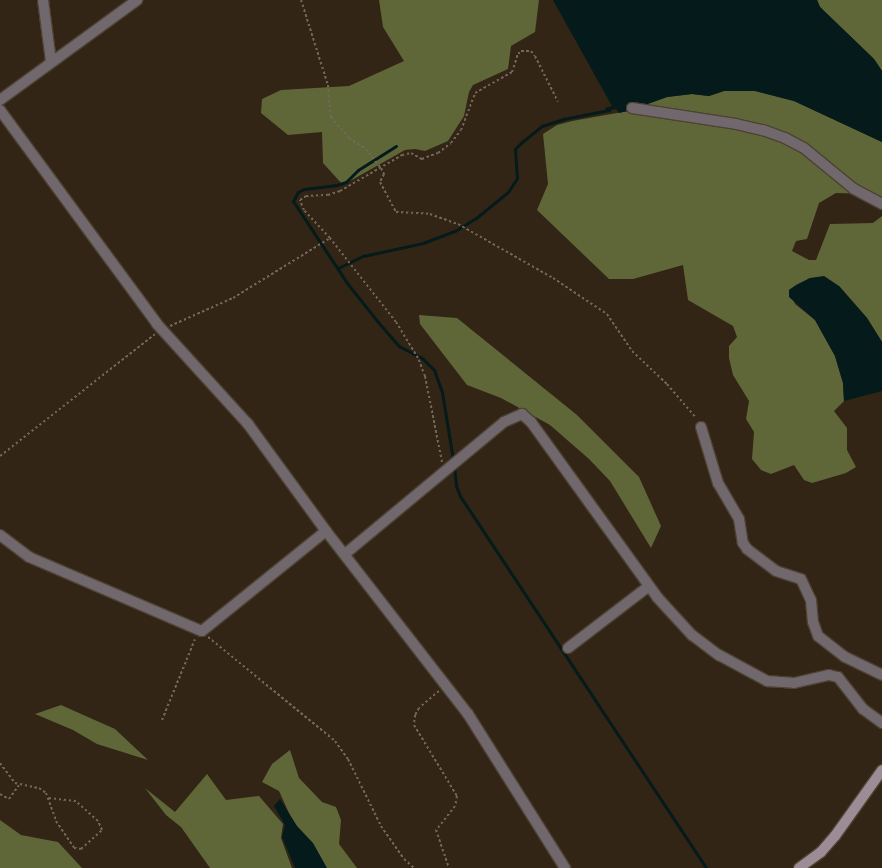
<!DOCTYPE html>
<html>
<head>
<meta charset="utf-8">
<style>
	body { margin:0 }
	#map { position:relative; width:882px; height:868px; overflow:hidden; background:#322515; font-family:"Open Sans",sans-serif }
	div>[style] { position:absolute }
	.forest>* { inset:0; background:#5f6638 }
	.water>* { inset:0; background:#051a1a }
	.stream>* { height:3px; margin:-1.5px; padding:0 1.5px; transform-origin:1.5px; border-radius:1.5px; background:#051a1a }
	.path>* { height:2px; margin-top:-1px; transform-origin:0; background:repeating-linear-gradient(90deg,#736759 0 2.5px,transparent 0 5px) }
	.roads { filter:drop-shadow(1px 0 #4e4233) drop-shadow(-1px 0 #4e4233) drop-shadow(0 1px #4e4233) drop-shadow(0 -1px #4e4233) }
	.street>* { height:10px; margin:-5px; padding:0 5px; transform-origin:5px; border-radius:5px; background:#71686e }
	.secondary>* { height:10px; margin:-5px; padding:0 5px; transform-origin:5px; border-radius:5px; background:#9b8c95 }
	span { translate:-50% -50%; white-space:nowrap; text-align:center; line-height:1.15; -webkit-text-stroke:4px #322515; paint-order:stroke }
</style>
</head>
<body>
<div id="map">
	<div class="forest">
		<div style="clip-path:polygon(379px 0,539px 0,535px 32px,511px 46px,508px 69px,473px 85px,469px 92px,464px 116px,448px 141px,425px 151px,415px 149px,405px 150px,343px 185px,323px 163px,322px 132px,288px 135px,261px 113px,262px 99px,281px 90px,349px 86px,404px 61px,383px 27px)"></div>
		<div style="clip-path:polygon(817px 0,882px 0,882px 71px,874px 59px,820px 7px)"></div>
		<div style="clip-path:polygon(724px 91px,755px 91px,794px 101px,882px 142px,882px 200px,869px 194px,836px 193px,819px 203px,807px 239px,796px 241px,792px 251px,809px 260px,816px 260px,830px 224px,873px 223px,882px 216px,882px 342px,867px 318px,839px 286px,810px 278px,789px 290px,795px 304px,815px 320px,835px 356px,843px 383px,844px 401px,834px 411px,847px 428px,847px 450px,856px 467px,846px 473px,812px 483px,804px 480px,794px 465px,771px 474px,761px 470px,752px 459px,754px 432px,746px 419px,749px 401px,733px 375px,729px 358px,729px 346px,737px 337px,733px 326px,688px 300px,683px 265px,633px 279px,609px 279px,537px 210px,548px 184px,543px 134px,557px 125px,572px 121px,628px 111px,667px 97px,692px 94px,709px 96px)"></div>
		<div style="clip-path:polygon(419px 315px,457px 318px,577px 415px,639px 477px,661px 526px,651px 548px,610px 481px,589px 459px,550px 425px,501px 398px,467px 385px,420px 324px)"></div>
		<div style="clip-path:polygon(61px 705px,115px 729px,148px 760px,97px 744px,73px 730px,35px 714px)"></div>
		<div style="clip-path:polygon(290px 750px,299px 778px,322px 802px,336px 807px,341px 820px,339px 844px,357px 868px,325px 868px,293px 822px,279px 791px,262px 782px,272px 764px)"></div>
		<div style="clip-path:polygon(207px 774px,226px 800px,259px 796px,283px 824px,281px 838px,292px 868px,210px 868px,181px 827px,166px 815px,145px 788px,175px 812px)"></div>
		<div style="clip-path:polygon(0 820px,21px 835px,58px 842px,82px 868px,0 868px)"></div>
	</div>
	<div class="water">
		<div style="clip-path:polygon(553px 0,817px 0,820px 7px,874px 59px,882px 71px,882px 142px,794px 101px,755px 91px,724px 91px,709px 96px,692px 94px,667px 97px,628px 111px,619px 113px,616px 109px,607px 111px,605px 108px,612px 106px)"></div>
		<div style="clip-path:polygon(824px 276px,839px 286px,867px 318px,882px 342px,882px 391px,844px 401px,843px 383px,835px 356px,815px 320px,789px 297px,789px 290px,796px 285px,810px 278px)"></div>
		<div style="clip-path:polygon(280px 799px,297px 826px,313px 843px,327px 868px,295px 868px,282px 837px,285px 825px,274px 806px)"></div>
	</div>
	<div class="stream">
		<div style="left:396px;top:146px;width:45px;rotate:147.7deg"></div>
		<div style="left:358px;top:170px;width:17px;rotate:135deg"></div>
		<div style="left:346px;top:182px;width:9px;rotate:162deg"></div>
		<div style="left:337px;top:185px;width:33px;rotate:173deg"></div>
		<div style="left:304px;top:189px;width:7px;rotate:153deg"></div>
		<div style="left:298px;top:192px;width:10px;rotate:119deg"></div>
		<div style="left:293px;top:201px;width:98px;rotate:56.6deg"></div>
		<div style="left:347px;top:283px;width:50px;rotate:51.5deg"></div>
		<div style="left:378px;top:322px;width:32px;rotate:49deg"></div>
		<div style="left:399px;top:346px;width:27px;rotate:28deg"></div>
		<div style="left:423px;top:359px;width:16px;rotate:45deg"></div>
		<div style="left:434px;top:370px;width:23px;rotate:70deg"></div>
		<div style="left:442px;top:392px;width:69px;rotate:80.8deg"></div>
		<div style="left:338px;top:268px;width:28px;rotate:-26deg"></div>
		<div style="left:363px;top:256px;width:61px;rotate:-12.2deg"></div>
		<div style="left:423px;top:243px;width:34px;rotate:-21deg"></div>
		<div style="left:455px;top:231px;width:25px;rotate:-32deg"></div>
		<div style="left:476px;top:218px;width:41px;rotate:-39.1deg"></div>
		<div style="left:508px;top:192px;width:17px;rotate:-57deg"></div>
		<div style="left:517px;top:178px;width:29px;rotate:-94deg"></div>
		<div style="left:515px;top:149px;width:10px;rotate:-45deg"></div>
		<div style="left:522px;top:142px;width:26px;rotate:-39deg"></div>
		<div style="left:542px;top:126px;width:22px;rotate:-18deg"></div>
		<div style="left:563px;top:119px;width:47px;rotate:-11.1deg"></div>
		<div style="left:454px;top:466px;width:20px;rotate:84deg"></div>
		<div style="left:456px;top:486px;width:11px;rotate:68deg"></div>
		<div style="left:460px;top:496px;width:446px;rotate:56.5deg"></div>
	</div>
	<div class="path">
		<div style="left:301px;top:0;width:89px;rotate:72.4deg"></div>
		<div style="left:328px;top:85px;width:32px;rotate:85deg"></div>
		<div style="left:331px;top:117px;width:28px;rotate:49deg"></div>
		<div style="left:349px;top:138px;width:20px;rotate:33deg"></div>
		<div style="left:366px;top:149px;width:24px;rotate:52deg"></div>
		<div style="left:381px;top:168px;width:7px;rotate:63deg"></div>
		<div style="left:384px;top:174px;width:9px;rotate:117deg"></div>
		<div style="left:380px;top:182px;width:34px;rotate:62deg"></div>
		<div style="left:396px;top:212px;width:34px;rotate:3deg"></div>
		<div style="left:430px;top:214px;width:30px;rotate:20deg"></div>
		<div style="left:458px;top:224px;width:109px;rotate:29.6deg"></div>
		<div style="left:553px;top:278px;width:65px;rotate:33.7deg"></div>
		<div style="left:607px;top:314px;width:45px;rotate:56deg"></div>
		<div style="left:632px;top:351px;width:48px;rotate:43.3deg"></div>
		<div style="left:667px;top:384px;width:45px;rotate:49.5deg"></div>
		<div style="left:170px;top:326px;width:69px;rotate:-24deg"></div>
		<div style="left:233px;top:298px;width:114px;rotate:-31.7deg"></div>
		<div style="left:0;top:456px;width:197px;rotate:-38.2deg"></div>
		<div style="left:442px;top:462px;width:88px;rotate:-101.2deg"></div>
		<div style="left:425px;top:376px;width:19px;rotate:-111deg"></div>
		<div style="left:418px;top:358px;width:42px;rotate:-121.4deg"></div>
		<div style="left:396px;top:322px;width:107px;rotate:-128.2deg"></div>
		<div style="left:330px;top:238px;width:38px;rotate:-133deg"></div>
		<div style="left:304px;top:210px;width:11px;rotate:-112deg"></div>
		<div style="left:300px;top:200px;width:7px;rotate:-34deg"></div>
		<div style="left:306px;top:196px;width:22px;rotate:-3deg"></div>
		<div style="left:328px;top:195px;width:13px;rotate:-18deg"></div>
		<div style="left:340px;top:191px;width:72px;rotate:-30.1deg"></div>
		<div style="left:402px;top:155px;width:9px;rotate:-13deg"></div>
		<div style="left:411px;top:153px;width:13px;rotate:29deg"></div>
		<div style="left:422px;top:159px;width:17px;rotate:-21deg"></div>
		<div style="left:438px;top:153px;width:16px;rotate:-38deg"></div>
		<div style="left:451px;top:143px;width:16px;rotate:-52deg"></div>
		<div style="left:461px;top:130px;width:40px;rotate:-69deg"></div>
		<div style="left:475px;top:93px;width:43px;rotate:-29.6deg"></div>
		<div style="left:512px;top:72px;width:19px;rotate:-72deg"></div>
		<div style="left:518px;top:54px;width:4px;rotate:-45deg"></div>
		<div style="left:521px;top:51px;width:10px"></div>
		<div style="left:531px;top:51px;width:6px;rotate:51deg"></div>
		<div style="left:535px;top:56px;width:51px;rotate:63.4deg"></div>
		<div style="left:208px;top:637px;width:164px;rotate:39.3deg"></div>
		<div style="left:335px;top:741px;width:22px;rotate:54deg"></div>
		<div style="left:348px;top:759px;width:75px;rotate:63.8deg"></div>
		<div style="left:381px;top:826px;width:40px;rotate:55.1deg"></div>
		<div style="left:404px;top:859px;width:13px;rotate:42deg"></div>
		<div style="left:439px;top:691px;width:26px;rotate:140deg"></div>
		<div style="left:419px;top:708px;width:8px;rotate:120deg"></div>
		<div style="left:415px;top:715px;width:10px;rotate:96deg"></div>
		<div style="left:414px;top:725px;width:83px;rotate:58.8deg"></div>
		<div style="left:457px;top:796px;width:10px;rotate:101deg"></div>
		<div style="left:455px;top:806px;width:31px;rotate:128deg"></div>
		<div style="left:436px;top:830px;width:40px;rotate:71.1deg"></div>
		<div style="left:162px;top:720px;width:87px;rotate:-67.8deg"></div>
		<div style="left:0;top:763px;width:25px;rotate:53deg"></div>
		<div style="left:15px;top:783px;width:25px;rotate:12deg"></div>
		<div style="left:39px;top:788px;width:9px;rotate:36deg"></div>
		<div style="left:46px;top:793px;width:30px;rotate:70deg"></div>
		<div style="left:56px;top:821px;width:32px;rotate:56deg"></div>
		<div style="left:74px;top:848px;width:7px;rotate:8deg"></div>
		<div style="left:81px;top:849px;width:28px;rotate:-42deg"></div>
		<div style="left:102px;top:830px;width:10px;rotate:-114deg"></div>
		<div style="left:98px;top:821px;width:30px;rotate:-138deg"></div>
		<div style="left:76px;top:801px;width:28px;rotate:-174deg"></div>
		<div style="left:0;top:794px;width:10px;rotate:29deg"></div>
		<div style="left:9px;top:799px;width:17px;rotate:-54deg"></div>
	</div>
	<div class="roads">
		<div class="street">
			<div style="left:43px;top:0;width:63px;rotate:82.6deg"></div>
			<div style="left:0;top:100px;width:170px;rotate:-36.1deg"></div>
			<div style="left:632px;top:108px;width:105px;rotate:8.7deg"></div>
			<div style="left:736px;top:124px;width:28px;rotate:13deg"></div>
			<div style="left:763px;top:130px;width:23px;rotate:20deg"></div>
			<div style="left:785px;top:138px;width:21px;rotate:28deg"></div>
			<div style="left:804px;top:148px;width:65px;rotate:39.4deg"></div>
			<div style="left:854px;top:189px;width:32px;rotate:28deg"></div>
			<div style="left:0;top:110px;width:265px;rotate:53.7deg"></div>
			<div style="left:157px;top:324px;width:135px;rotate:47.7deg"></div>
			<div style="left:248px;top:424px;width:132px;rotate:53.9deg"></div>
			<div style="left:326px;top:531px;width:232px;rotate:52.2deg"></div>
			<div style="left:468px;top:714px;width:182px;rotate:57.8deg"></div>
			<div style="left:701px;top:427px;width:59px;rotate:73.1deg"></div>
			<div style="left:718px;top:483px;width:42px;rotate:59.7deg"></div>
			<div style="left:739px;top:519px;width:24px;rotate:81deg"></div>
			<div style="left:743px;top:543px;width:7px;rotate:56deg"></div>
			<div style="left:747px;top:549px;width:36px;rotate:37deg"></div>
			<div style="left:776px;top:571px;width:26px;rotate:18deg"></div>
			<div style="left:801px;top:579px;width:23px;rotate:65deg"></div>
			<div style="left:811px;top:600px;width:22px;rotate:85deg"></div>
			<div style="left:813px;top:622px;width:15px;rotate:70deg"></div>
			<div style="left:818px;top:636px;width:34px;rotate:38deg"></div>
			<div style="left:845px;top:657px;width:41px;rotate:25.9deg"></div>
			<div style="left:0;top:535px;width:36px;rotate:37deg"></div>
			<div style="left:29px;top:557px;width:188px;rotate:23.2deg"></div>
			<div style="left:202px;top:631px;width:159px;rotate:-38.9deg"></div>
			<div style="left:345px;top:554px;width:207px;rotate:-39.7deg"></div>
			<div style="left:504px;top:422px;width:20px;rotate:-24deg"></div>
			<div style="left:522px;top:414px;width:12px;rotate:42deg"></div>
			<div style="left:531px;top:422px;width:216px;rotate:54.2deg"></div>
			<div style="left:657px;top:597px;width:52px;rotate:47.4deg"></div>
			<div style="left:692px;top:635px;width:34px;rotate:37deg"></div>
			<div style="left:719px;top:655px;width:55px;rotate:28.4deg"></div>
			<div style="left:767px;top:681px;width:27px;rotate:4deg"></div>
			<div style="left:794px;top:683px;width:36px;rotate:-13deg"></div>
			<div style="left:829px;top:675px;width:9px;rotate:13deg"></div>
			<div style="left:838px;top:677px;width:41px;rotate:52deg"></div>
			<div style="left:863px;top:709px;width:24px;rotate:36deg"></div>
			<div style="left:568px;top:648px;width:102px;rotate:-37.4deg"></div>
		</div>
		<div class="secondary">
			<div style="left:799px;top:868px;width:27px;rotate:-36deg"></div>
			<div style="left:821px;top:852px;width:21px;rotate:-49deg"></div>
			<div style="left:835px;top:836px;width:81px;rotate:-54.5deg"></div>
		</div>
	</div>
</div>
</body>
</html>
